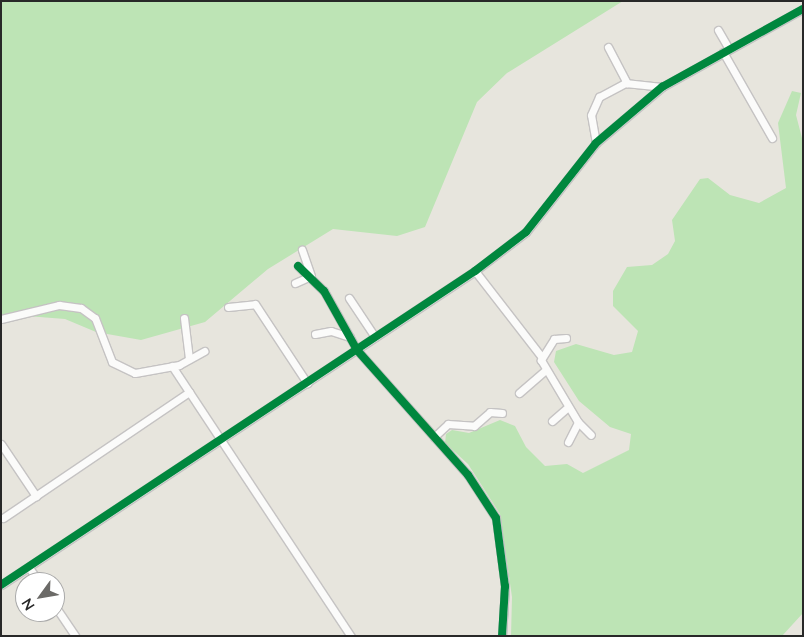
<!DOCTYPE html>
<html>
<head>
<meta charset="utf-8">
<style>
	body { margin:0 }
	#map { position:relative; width:804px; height:637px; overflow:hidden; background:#e7e5dd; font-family:Lato,sans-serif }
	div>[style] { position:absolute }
	.green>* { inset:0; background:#bde4b5 }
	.roads { filter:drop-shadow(1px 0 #c5c3c3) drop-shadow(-1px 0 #c5c3c3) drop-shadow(0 1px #c5c3c3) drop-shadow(0 -1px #c5c3c3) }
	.street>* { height:7px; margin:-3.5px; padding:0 3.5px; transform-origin:3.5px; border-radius:3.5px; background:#fbfbfa }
	.cycleway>* { height:8px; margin:-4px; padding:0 4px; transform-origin:4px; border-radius:4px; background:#00873e }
	span { translate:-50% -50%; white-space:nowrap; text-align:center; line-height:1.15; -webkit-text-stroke:4px #fff; paint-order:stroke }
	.frame { position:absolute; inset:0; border:2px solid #282828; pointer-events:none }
	.north { position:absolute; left:15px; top:572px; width:50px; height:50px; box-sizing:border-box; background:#fff; border:1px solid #a9a9a9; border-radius:50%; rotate:238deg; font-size:14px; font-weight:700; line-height:20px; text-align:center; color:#282828 }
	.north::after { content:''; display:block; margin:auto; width:18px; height:22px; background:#6b6a67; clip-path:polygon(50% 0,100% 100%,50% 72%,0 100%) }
</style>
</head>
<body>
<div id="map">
	<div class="green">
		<div style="clip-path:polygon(1px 1px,623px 1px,507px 73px,477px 102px,425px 227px,397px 236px,333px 229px,268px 269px,205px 322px,141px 340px,96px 332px,65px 319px,1px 314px)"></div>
		<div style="clip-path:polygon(792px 91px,801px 93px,796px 115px,803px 142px,803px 613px,782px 636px,511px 636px,512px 597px,500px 514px,468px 464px,445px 443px,446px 434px,452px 430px,469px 433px,500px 420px,515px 426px,526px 447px,545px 466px,567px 464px,583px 473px,629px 450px,631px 434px,610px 427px,579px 401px,554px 362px,556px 351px,576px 344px,614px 355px,632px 352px,638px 331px,613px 306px,613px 291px,627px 267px,652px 265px,668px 254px,675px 241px,672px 220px,700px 179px,708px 178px,730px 195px,759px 203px,786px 188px,778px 123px)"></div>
	</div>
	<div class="roads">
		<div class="street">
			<div style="left:718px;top:30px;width:22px;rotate:60deg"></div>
			<div style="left:608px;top:47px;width:41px;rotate:62.2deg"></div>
			<div style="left:723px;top:52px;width:99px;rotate:60.3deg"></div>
			<div style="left:596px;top:143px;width:28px;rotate:-100deg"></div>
			<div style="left:591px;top:115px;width:20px;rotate:-66deg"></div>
			<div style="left:599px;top:97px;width:30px;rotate:-28deg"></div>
			<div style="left:625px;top:83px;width:37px;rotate:6deg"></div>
			<div style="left:298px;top:266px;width:36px;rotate:44deg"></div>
			<div style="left:324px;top:291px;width:68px;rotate:60.8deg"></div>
			<div style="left:357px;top:350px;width:167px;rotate:48.4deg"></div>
			<div style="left:468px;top:475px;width:51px;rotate:56.9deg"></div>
			<div style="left:496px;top:518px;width:69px;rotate:82.5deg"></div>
			<div style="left:505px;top:586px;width:50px;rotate:93.4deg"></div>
			<div style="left:475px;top:271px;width:108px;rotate:52.2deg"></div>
			<div style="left:295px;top:283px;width:17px;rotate:-24deg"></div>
			<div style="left:311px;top:276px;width:28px;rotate:-109deg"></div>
			<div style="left:349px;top:298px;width:47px;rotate:56.3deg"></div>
			<div style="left:228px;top:307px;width:27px;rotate:-6deg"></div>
			<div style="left:255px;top:304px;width:95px;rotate:56.6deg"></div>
			<div style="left:184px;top:318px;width:41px;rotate:83deg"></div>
			<div style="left:1px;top:319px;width:60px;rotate:-13.6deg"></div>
			<div style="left:59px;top:305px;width:22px;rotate:8deg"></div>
			<div style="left:81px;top:308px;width:17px;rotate:36deg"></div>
			<div style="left:95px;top:318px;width:47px;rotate:68.9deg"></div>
			<div style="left:112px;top:362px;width:25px;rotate:26deg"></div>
			<div style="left:135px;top:373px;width:45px;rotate:-10.3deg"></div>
			<div style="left:179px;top:365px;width:29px;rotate:-29deg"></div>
			<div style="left:315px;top:334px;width:16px;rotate:-11deg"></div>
			<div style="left:331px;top:331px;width:20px;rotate:18deg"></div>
			<div style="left:566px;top:338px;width:12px;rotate:175deg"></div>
			<div style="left:554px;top:339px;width:25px;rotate:122deg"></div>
			<div style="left:541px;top:360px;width:72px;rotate:59.2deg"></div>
			<div style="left:578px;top:422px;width:18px;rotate:45deg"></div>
			<div style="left:172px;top:366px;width:324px;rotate:56.5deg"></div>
			<div style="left:519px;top:393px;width:35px;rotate:-41deg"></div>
			<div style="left:552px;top:421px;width:21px;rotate:-41deg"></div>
			<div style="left:434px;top:437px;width:19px;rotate:-43deg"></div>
			<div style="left:448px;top:424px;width:26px;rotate:4deg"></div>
			<div style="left:474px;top:426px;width:21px;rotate:-41deg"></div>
			<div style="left:490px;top:412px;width:12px;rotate:5deg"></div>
			<div style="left:568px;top:442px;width:22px;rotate:-63deg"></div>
			<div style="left:1px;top:444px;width:63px;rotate:56.1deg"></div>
			<div style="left:3px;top:518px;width:225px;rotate:-34.1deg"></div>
			<div style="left:30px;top:569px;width:16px;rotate:55deg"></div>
			<div style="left:1px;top:585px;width:569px;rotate:-33.52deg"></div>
			<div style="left:475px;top:271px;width:64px;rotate:-37.4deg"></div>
			<div style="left:526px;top:232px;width:113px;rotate:-51.8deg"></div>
			<div style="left:596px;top:143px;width:87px;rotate:-40.3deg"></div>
			<div style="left:662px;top:87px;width:161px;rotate:-29deg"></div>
			<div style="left:55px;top:606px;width:36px;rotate:56deg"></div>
		</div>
	</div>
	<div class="cycleway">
		<div style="left:298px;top:266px;width:36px;rotate:44deg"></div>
		<div style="left:324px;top:291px;width:68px;rotate:60.8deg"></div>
		<div style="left:357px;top:350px;width:167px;rotate:48.4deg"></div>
		<div style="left:468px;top:475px;width:51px;rotate:56.9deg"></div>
		<div style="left:496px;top:518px;width:69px;rotate:82.5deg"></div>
		<div style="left:505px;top:586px;width:50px;rotate:93.4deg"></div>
		<div style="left:1px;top:585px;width:569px;rotate:-33.52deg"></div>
		<div style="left:475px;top:271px;width:64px;rotate:-37.4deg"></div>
		<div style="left:526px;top:232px;width:113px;rotate:-51.8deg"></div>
		<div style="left:596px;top:143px;width:87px;rotate:-40.3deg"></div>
		<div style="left:662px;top:87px;width:161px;rotate:-29deg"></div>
	</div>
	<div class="frame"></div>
	<div class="north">N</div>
</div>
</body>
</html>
